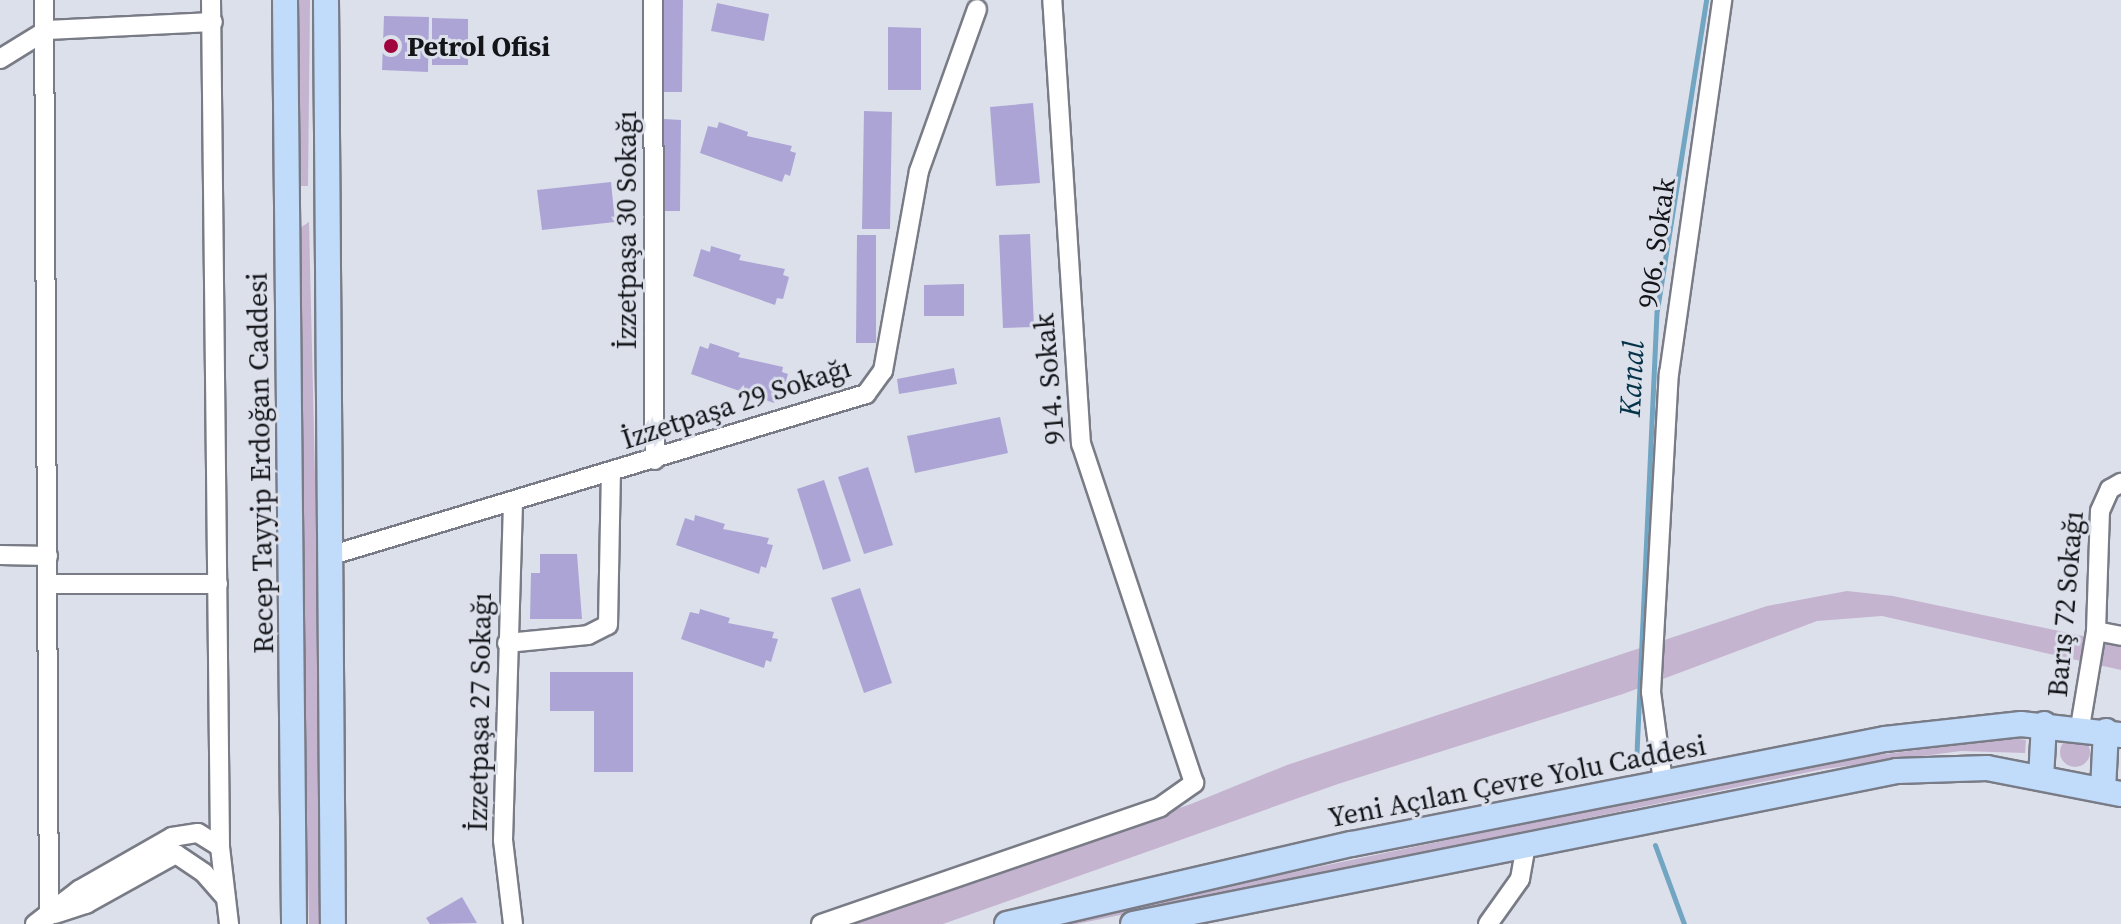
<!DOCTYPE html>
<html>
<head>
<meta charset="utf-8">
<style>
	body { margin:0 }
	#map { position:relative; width:2121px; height:924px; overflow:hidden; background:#dce0eb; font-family:"Source Serif 4",serif }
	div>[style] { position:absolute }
	.green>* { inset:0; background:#c5b4d0 }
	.round { border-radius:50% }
	.stream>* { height:5px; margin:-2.5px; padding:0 2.5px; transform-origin:2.5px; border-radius:2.5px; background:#71a5c2 }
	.building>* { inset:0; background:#aca4d5 }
	.roads { filter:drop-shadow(2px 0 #797c86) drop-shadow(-2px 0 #797c86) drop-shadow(0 2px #797c86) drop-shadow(0 -2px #797c86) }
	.minor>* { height:18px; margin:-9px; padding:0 9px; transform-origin:9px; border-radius:9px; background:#fff }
	.major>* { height:24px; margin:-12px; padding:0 12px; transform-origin:12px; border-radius:12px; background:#c1dbfb }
	.dots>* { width:22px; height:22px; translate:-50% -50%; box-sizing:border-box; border:4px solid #dce0eb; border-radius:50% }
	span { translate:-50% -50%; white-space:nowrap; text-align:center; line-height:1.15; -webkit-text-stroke:6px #dce0eb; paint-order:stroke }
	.poi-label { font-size:28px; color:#141519; font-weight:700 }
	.left { translate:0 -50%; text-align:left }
	.street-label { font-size:28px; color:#141519 }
	.water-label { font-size:30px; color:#043348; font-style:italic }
</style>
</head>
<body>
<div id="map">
	<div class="green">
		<div style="clip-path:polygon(296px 0,310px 0,308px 186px,298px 186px)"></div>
		<div style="clip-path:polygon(309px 222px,316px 517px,322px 924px,309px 924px,297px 230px)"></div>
		<div style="clip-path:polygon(1847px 591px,1893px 596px,2121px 644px,2121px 670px,1882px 616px,1817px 621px,1623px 694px,1338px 784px,943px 924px,845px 924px,1191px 804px,1287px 765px,1767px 606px)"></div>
		<div class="round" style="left:2060px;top:737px;width:30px;height:30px"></div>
		<div style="clip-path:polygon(2013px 738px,2026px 740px,2025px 753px,1961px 751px,1824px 769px,1077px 924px,1045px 924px,1821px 762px)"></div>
	</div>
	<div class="stream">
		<div style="left:1636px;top:764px;width:454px;rotate:-87.4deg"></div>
		<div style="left:1657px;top:310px;width:314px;rotate:-81deg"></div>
		<div style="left:1655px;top:845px;width:84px;rotate:69.8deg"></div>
	</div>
	<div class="building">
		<div style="clip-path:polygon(664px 0,683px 0,682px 92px,663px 92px)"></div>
		<div style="clip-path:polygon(717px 3px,769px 14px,764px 41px,711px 31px)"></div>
		<div style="clip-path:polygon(384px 16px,429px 17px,428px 72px,382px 70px)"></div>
		<div style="clip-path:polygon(432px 18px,468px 19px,468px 65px,432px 65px)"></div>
		<div style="clip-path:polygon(888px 27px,921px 28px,921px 90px,888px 90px)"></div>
		<div style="clip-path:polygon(1033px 103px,1040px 183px,996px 186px,990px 107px)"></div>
		<div style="clip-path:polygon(864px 111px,892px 112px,890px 229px,862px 229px)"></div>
		<div style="clip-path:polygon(664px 119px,681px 120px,680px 211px,663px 211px)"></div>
		<div style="clip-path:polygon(719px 122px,748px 132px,747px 136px,792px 146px,790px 151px,796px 153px,790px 176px,785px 174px,782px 182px,700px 153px,708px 126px,717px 128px)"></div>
		<div style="clip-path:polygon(611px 182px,615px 222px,542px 230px,537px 190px)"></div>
		<div style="clip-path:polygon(1030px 234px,1034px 327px,1003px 328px,999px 235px)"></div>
		<div style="clip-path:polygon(857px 235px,876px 235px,876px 343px,856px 343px)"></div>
		<div style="clip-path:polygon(711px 246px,741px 255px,739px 260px,785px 269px,783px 275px,789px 277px,783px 299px,777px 298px,775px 305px,693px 276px,701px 249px,710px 252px)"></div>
		<div style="clip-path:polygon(964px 284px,964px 316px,924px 316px,924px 285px)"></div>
		<div style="clip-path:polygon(710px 343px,740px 353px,738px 357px,783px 367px,782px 372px,788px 374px,781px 397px,776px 395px,774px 403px,691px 374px,700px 346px,708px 349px)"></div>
		<div style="clip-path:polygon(954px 368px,957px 384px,899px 394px,897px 379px)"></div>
		<div style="clip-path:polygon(1000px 417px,1008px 453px,915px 473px,907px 436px)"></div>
		<div style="clip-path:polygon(868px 467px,893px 545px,864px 554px,838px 477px)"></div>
		<div style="clip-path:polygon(824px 480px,851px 561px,823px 570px,797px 489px)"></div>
		<div style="clip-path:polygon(695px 515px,725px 524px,723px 529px,769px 538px,767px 544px,773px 545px,766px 568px,761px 566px,759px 574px,676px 545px,685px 518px,694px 521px)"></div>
		<div style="clip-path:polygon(540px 554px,577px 554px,582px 619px,530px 619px,531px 573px,540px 573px)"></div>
		<div style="clip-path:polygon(860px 588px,892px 683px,864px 693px,831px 598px)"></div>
		<div style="clip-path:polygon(700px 609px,730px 618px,728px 623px,774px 632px,772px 638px,778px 639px,771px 662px,766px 660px,764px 668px,681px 639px,690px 612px,699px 614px)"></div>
		<div style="clip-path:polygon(550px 672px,633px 672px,633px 772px,594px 772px,594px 711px,550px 711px)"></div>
		<div style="clip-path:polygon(462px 897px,477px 923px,430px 924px,426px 918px)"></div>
	</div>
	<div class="roads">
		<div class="minor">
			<div style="left:44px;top:0;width:916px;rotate:89.69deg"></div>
			<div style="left:211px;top:0;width:847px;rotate:89.39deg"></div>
			<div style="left:220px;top:847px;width:78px;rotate:83.3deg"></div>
			<div style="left:653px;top:0;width:460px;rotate:89.8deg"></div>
			<div style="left:0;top:59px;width:55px;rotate:-31.7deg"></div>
			<div style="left:47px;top:30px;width:166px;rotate:-2.8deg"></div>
			<div style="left:0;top:555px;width:48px;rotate:1.2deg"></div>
			<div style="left:329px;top:556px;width:561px;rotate:-16.79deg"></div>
			<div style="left:866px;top:394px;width:29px;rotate:-54deg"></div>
			<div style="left:883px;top:371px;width:203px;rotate:-79.8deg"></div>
			<div style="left:919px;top:171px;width:172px;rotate:-70.3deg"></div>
			<div style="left:48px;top:584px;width:170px"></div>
			<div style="left:2096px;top:631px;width:25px;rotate:11deg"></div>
			<div style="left:507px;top:643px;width:81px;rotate:-5.6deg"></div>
			<div style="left:588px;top:635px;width:22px;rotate:-27deg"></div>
			<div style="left:608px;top:625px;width:152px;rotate:-88.9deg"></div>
			<div style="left:2080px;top:727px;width:97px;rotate:-80.5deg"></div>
			<div style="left:2096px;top:631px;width:120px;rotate:-88.1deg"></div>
			<div style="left:2100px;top:511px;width:24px;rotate:-66deg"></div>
			<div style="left:2110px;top:489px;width:13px;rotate:-29deg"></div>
			<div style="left:1663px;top:782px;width:91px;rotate:-97.6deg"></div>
			<div style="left:1651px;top:692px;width:319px;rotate:-86.8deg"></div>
			<div style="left:1669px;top:374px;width:378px;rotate:-81.9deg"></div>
			<div style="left:55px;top:914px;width:33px;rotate:-18deg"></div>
			<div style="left:86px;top:904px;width:103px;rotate:-29.1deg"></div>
			<div style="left:176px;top:854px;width:34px;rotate:34deg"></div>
			<div style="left:204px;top:873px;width:33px;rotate:49deg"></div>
			<div style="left:35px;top:924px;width:56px;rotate:-37.7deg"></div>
			<div style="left:79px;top:890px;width:107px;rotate:-29.7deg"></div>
			<div style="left:172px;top:837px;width:26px;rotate:-9deg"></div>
			<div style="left:198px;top:833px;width:26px;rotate:32deg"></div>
			<div style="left:513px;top:924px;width:85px;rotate:-96.8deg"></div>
			<div style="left:503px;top:840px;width:339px;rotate:-88.3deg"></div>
			<div style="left:821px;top:924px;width:359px;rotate:-19deg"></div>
			<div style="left:1160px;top:807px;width:42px;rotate:-35.2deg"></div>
			<div style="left:1194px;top:783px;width:357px;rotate:-108.4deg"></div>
			<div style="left:1081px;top:444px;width:445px;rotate:-93.7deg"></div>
			<div style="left:1488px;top:924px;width:55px;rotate:-54.6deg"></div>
			<div style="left:1520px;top:879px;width:36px;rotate:-80deg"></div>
		</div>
		<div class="major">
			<div style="left:285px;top:0;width:924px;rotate:89.44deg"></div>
			<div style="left:326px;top:0;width:924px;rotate:89.57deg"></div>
			<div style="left:2041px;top:778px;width:54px;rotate:-86.8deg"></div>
			<div style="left:2103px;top:790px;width:59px;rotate:-87.1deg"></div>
			<div style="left:1007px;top:924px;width:354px;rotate:-13.1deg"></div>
			<div style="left:1352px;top:844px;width:543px;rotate:-11.14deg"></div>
			<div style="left:1885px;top:739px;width:137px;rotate:-6.3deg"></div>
			<div style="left:2021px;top:724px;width:101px;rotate:6.3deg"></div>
			<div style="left:1133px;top:924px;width:779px;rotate:-11.32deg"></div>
			<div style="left:1897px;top:771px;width:90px;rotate:-1.9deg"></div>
			<div style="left:1987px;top:768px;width:136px;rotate:11deg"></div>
		</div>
	</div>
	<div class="dots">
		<div style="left:391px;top:46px;background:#a1033f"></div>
	</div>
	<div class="poi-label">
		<span class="left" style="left:407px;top:46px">Petrol Ofisi</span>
	</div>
	<div class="street-label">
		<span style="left:626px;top:230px;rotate:-90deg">İzzetpaşa 30 Sokağı</span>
		<span style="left:1656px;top:243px;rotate:-82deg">906. Sokak</span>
		<span style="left:1049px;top:379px;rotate:-95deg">914. Sokak</span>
		<span style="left:736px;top:403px;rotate:-18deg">İzzetpaşa 29 Sokağı</span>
		<span style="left:260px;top:463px;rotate:-91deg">Recep Tayyip Erdoğan Caddesi</span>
		<span style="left:2065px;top:604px;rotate:-85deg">Barış 72 Sokağı</span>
		<span style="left:479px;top:712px;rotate:-89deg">İzzetpaşa 27 Sokağı</span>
		<span style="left:1517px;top:781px;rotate:-11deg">Yeni Açılan Çevre Yolu Caddesi</span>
	</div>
	<div class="water-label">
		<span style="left:1632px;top:379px;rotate:-87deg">Kanal</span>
	</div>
</div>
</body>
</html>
